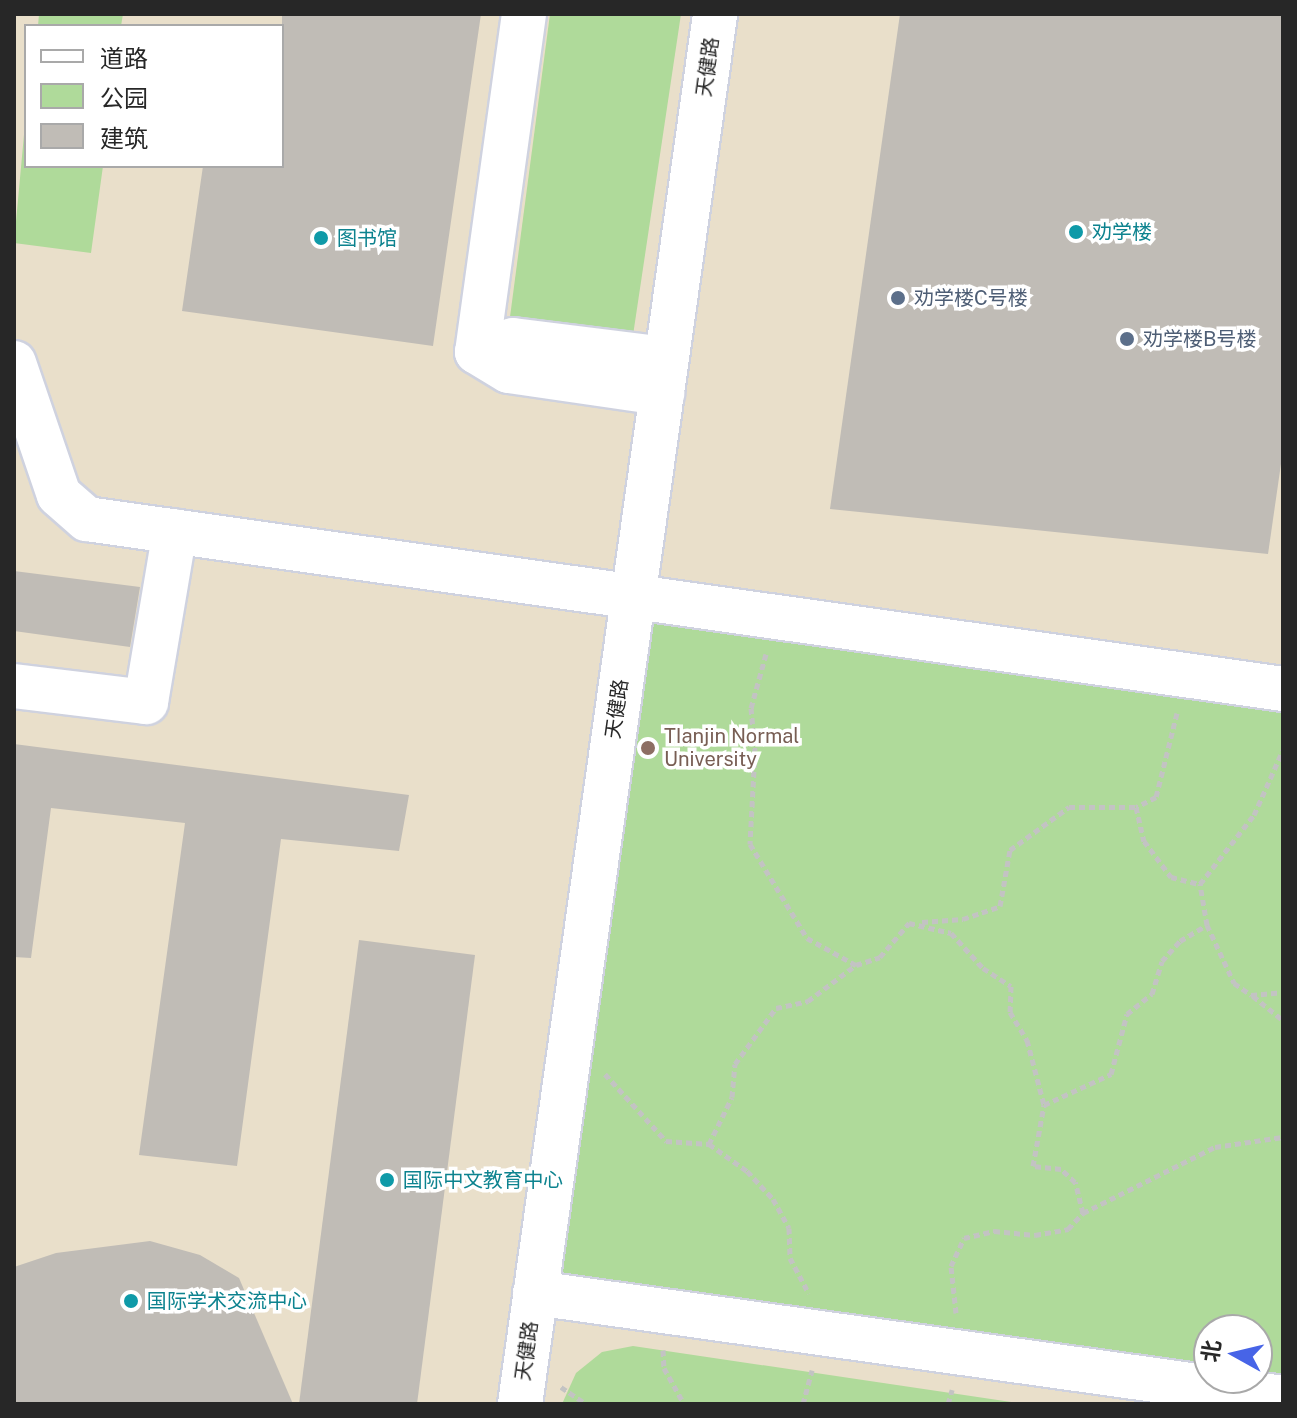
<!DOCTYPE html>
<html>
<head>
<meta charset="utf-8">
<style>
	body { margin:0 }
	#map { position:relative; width:1297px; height:1418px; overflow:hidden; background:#e8e2d9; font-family:"Public Sans","Noto Sans SC",sans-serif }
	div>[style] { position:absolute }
	.education>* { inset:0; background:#e9dfca }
	.green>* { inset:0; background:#afda9a }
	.building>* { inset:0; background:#c0bcb6 }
	.path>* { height:5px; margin-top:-2.5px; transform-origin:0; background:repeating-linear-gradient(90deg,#c3c3c3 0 6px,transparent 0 10px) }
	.roads { filter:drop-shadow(2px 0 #cfd2df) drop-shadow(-2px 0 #cfd2df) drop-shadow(0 2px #cfd2df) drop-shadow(0 -2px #cfd2df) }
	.minor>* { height:44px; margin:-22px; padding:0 22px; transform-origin:22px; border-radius:22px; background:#fff }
	.dots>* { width:22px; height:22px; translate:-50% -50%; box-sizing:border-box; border:4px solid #fff; border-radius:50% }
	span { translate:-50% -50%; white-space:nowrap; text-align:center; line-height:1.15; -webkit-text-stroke:7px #fff; paint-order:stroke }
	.street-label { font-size:20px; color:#272727 }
	.culture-label { font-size:20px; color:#0d838f }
	.left { translate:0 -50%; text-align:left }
	.service-label { font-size:20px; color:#4e5e75 }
	.education-label { font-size:20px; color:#785e54 }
	.frame { position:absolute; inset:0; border:16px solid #272727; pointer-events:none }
	.legend { position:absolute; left:24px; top:24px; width:260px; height:144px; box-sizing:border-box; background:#fff; border:2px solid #a9a9a9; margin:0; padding:10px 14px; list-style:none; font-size:24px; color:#272727 }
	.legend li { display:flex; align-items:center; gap:16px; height:40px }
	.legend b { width:40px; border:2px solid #a9a9a9 }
	.north { position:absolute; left:1193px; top:1314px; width:80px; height:80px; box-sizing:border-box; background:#fff; border:2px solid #a9a9a9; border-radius:50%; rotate:278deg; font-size:22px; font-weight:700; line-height:32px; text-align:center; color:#272727 }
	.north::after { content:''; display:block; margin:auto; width:28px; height:36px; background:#4764e7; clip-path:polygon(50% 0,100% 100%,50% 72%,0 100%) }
</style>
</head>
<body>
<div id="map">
	<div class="education">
		<div style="clip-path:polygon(evenodd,14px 14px,1283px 14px,1283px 1404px,14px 1404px,14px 14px,26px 26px,282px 26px,282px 166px,26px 166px,26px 26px,14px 14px,1209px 1330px,1257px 1330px,1257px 1378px,1209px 1378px,1209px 1330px)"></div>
	</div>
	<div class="green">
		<div style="clip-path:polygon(39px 14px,123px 14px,121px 26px,38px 26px)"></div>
		<div style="clip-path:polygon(550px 14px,681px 14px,632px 342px,510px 317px)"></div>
		<div style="clip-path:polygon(26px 113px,26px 166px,103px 166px,91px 253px,14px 243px)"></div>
		<div style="clip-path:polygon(evenodd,633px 598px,1283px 689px,1283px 1398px,535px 1293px,633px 598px,1209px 1330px,1257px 1330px,1257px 1378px,1209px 1378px,1209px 1330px)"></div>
		<div style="clip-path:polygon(633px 1346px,1025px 1404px,562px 1404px,576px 1373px,602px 1352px)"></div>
	</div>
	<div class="building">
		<div style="clip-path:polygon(282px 14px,481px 14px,433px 346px,182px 311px,203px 166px,282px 166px)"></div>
		<div style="clip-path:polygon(900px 14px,1283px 14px,1283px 450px,1268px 554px,830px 509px)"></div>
		<div style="clip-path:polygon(14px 571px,140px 587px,130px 647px,14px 631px)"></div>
		<div style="clip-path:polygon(14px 744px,409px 795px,399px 851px,281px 839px,237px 1166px,139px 1155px,185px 823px,51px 808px,31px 958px,14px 957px)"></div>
		<div style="clip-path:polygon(359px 940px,475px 955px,417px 1404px,299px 1404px)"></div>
		<div style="clip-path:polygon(150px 1241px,200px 1255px,239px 1278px,293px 1404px,14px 1404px,14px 1267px,56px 1253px)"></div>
	</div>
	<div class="path">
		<div style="left:766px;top:654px;width:56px;rotate:105.5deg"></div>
		<div style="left:751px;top:708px;width:43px;rotate:84.7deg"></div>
		<div style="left:755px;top:751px;width:93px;rotate:93.1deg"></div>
		<div style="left:750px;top:844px;width:110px;rotate:58.8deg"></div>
		<div style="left:807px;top:938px;width:56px;rotate:28.9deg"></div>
		<div style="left:1177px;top:713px;width:87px;rotate:104deg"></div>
		<div style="left:1156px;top:797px;width:22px;rotate:153deg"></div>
		<div style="left:1136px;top:807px;width:35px;rotate:77deg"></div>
		<div style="left:1144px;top:841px;width:45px;rotate:53.1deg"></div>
		<div style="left:1171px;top:877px;width:30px;rotate:14deg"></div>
		<div style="left:922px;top:922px;width:41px;rotate:-4.2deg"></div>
		<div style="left:963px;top:919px;width:39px;rotate:-19deg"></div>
		<div style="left:1000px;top:906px;width:57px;rotate:-79.9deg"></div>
		<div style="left:1010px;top:850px;width:73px;rotate:-36.1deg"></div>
		<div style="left:1069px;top:807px;width:67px"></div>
		<div style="left:1207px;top:925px;width:64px;rotate:65deg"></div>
		<div style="left:1234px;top:983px;width:21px;rotate:35deg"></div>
		<div style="left:1251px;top:995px;width:32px;rotate:-5deg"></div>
		<div style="left:1253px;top:996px;width:38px;rotate:39deg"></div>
		<div style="left:605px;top:1074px;width:91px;rotate:47.7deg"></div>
		<div style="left:666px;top:1141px;width:43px;rotate:4deg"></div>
		<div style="left:709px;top:1144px;width:52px;rotate:-63.9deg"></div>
		<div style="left:732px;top:1097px;width:33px;rotate:-85deg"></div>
		<div style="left:735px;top:1064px;width:69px;rotate:-53.8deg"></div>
		<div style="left:776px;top:1008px;width:33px;rotate:-12deg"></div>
		<div style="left:808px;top:1001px;width:60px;rotate:-36.9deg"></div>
		<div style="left:856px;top:965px;width:25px;rotate:-18deg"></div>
		<div style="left:880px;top:957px;width:45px;rotate:-49.5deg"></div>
		<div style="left:909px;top:923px;width:43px;rotate:13.4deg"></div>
		<div style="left:951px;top:933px;width:47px;rotate:47.6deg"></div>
		<div style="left:983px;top:968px;width:33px;rotate:33deg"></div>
		<div style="left:1011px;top:986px;width:26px;rotate:92deg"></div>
		<div style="left:1010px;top:1012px;width:33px;rotate:59deg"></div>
		<div style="left:1027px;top:1040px;width:67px;rotate:75.3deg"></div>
		<div style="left:709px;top:1144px;width:47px;rotate:35.4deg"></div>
		<div style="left:747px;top:1171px;width:38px;rotate:47deg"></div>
		<div style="left:773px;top:1199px;width:33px;rotate:61deg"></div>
		<div style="left:789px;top:1228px;width:30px;rotate:88deg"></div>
		<div style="left:790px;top:1258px;width:40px;rotate:62deg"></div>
		<div style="left:1083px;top:1213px;width:148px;rotate:-26.6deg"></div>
		<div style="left:1215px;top:1147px;width:69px;rotate:-8.4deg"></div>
		<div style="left:956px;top:1313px;width:47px;rotate:-96.1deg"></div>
		<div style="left:951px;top:1266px;width:31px;rotate:-65deg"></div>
		<div style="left:964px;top:1238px;width:31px;rotate:-13deg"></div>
		<div style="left:994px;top:1231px;width:41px;rotate:5.6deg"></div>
		<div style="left:1035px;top:1235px;width:34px;rotate:-10deg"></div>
		<div style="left:1068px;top:1229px;width:22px;rotate:-47deg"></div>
		<div style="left:1083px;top:1213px;width:32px;rotate:-104deg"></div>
		<div style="left:1075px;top:1182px;width:19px;rotate:-137deg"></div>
		<div style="left:1061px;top:1169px;width:28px;rotate:-174deg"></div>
		<div style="left:1033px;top:1166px;width:62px;rotate:-79.8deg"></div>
		<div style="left:1044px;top:1105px;width:74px;rotate:-24.8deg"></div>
		<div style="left:1111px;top:1074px;width:62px;rotate:-75.1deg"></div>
		<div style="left:1127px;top:1014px;width:32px;rotate:-39deg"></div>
		<div style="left:1152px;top:994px;width:34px;rotate:-73deg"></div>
		<div style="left:1162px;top:961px;width:27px;rotate:-48deg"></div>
		<div style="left:1180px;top:941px;width:31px;rotate:-31deg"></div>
		<div style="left:1207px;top:925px;width:42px;rotate:-99.7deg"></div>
		<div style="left:1200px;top:884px;width:88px;rotate:-52deg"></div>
		<div style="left:1254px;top:815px;width:71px;rotate:-66deg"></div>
		<div style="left:663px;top:1350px;width:18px;rotate:87deg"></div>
		<div style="left:664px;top:1368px;width:41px;rotate:60.9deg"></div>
		<div style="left:561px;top:1387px;width:30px;rotate:34deg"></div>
		<div style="left:803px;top:1404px;width:35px;rotate:-75deg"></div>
		<div style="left:948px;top:1404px;width:15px;rotate:-74deg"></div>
	</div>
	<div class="roads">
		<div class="minor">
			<div style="left:524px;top:14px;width:341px;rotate:97.9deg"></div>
			<div style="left:477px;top:352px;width:37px;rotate:31deg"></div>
			<div style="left:509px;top:371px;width:155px;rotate:8.2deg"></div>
			<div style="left:477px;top:352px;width:38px;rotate:-18deg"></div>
			<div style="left:513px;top:340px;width:154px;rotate:7.1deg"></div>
			<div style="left:14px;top:363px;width:139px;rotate:71.2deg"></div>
			<div style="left:59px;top:495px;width:37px;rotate:41deg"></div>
			<div style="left:87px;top:519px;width:1208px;rotate:8.09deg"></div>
			<div style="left:14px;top:686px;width:133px;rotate:6.9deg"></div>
			<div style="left:146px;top:702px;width:173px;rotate:-80.4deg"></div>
			<div style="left:535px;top:1293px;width:755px;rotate:7.99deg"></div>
			<div style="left:520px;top:1404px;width:1404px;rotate:-82.01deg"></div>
		</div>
	</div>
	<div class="dots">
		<div style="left:1076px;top:232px;background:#0f9aa8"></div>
		<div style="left:321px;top:238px;background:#0f9aa8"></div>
		<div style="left:898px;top:298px;background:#5c6f8a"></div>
		<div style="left:1127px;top:339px;background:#5c6f8a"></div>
		<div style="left:648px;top:748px;background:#8d6e63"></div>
		<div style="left:387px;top:1180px;background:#0f9aa8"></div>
		<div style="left:131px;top:1301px;background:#0f9aa8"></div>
	</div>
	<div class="street-label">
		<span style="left:708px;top:67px;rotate:-82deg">天健路</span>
		<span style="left:617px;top:709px;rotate:-82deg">天健路</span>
		<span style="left:527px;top:1351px;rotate:-82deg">天健路</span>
	</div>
	<div class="culture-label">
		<span class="left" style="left:1092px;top:232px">劝学楼</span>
		<span class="left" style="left:337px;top:238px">图书馆</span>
		<span class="left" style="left:403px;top:1180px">国际中文教育中心</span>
		<span class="left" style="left:147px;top:1301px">国际学术交流中心</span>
	</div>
	<div class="service-label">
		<span class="left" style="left:914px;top:298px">劝学楼C号楼</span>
		<span class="left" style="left:1143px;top:339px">劝学楼B号楼</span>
	</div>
	<div class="education-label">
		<span class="left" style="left:664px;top:748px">TIanjin Normal<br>University</span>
	</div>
	<div class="frame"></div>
	<ul class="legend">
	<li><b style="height:10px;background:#fff"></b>道路</li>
	<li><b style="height:22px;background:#afda9a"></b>公园</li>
	<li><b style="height:22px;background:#c0bcb6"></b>建筑</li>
	</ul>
	<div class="north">北</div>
</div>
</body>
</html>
